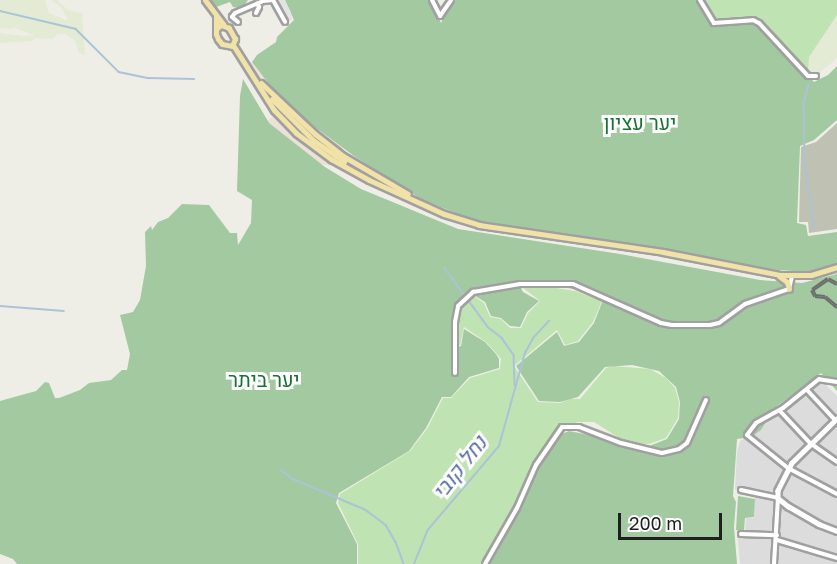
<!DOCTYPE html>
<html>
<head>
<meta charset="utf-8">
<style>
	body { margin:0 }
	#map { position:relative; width:837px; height:564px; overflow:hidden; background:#eeeee6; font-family:"Golos Text",Heebo,sans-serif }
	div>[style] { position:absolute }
	.residential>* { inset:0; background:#dddcdc }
	.military>* { inset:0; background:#ebe1d7 }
	.construction>* { inset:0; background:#bfc2b3 }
	.farmland>* { inset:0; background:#e4ebd4 }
	.grass>* { inset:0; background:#bfe3b2 }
	.forest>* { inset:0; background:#a2c9a0 }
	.parking>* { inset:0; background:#e3e3e3 }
	.stream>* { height:1.5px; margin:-0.75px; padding:0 0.75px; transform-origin:0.75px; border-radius:0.75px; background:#acc3d7 }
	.roads { filter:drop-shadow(2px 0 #a0a0a0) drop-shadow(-2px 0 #a0a0a0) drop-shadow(0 2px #a0a0a0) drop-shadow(0 -2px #a0a0a0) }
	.minor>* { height:4px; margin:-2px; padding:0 2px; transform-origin:2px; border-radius:2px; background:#fff }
	.tertiary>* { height:4.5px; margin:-2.25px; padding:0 2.25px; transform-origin:2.25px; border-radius:2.25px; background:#fff }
	.primary>* { height:5px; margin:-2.5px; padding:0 2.5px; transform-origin:2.5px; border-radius:2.5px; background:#f1e2a8 }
	.rail>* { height:4px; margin-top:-2px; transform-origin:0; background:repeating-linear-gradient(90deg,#fff 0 4.5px,#6d6d6d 0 9px); box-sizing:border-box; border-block:2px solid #6d6d6d }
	span { translate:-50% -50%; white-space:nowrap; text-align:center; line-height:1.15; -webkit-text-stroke:6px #fff; paint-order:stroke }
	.park-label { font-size:20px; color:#187234 }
	.water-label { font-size:21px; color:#566ba4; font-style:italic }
	.scale { position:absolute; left:618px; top:513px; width:104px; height:27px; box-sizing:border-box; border:3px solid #1f1f1f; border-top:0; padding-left:8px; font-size:18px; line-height:21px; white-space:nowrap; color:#1f1f1f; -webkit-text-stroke:4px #fff; paint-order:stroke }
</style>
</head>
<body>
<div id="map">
	<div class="residential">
		<div style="clip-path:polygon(820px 379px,837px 396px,837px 564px,740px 564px,737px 531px,745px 531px,746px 518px,754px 518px,755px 497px,739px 493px,735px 489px,737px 452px,740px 441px,761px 430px,775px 413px)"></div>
	</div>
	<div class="military">
		<div style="clip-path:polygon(252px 62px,275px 92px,299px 116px,343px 148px,332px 166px,315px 163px,266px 122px,272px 117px,243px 70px)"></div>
	</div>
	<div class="construction">
		<div style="clip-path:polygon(837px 123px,837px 229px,809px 233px,808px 222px,799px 222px,801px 147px,816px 142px)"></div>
	</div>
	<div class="farmland">
		<div style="clip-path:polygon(0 0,45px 0,49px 13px,66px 20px,68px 19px,60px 6px,51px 0,57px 0,68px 10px,82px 13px,85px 55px,79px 53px,75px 41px,66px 34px,58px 34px,52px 39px,35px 38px,31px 41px,0 43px,0 33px,24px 36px,34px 35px,12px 27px,13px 29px,0 28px)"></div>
		<div style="clip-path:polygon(837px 15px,837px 58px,822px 71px,808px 76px,809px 57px)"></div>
	</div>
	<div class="grass">
		<div style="clip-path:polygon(700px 0,837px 0,837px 15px,809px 57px,808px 76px,747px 21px,714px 23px)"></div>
		<div style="clip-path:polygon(544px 286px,575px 291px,602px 301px,593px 322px,578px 341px,565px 345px,557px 330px,514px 366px,538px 402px,560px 403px,570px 399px,580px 399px,606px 368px,613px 366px,650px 369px,666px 378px,675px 388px,679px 402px,678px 418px,666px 438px,649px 444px,638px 444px,624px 441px,594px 422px,577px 422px,566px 430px,560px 430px,535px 465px,513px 515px,483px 564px,358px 564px,358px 544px,338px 503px,340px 494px,410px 451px,427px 429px,443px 398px,451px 398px,470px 378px,500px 369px,501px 359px,497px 354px,486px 342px,464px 327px,460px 345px,453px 348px,452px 322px,459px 304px,471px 294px,484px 303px,490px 317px,501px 319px,510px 328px,521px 328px,528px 313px,540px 301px,522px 287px)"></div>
	</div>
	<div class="forest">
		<div style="clip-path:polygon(211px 0,248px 0,243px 7px,239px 8px,233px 7px,230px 2px,216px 7px)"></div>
		<div style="clip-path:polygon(285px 0,431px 0,441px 23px,453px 0,700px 0,714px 23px,753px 20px,759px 23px,814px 82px,828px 75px,837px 66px,837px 120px,814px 140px,800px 146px,797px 223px,806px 225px,808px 236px,837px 232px,837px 265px,807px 272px,765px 269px,614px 241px,475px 221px,421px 199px,354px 156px,300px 116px,275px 92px,252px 62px,257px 55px,276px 42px,277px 37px,294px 20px)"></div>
		<div style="clip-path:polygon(243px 79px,269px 123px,325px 167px,361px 189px,458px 229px,620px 254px,760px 280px,802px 283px,837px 274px,837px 391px,821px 373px,777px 406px,761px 430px,751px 437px,737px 439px,733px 496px,736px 502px,734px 527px,737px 564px,490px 564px,517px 516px,539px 467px,562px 434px,569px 431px,594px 436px,623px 448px,649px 446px,667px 439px,679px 419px,680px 402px,676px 387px,659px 371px,632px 365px,605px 367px,578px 397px,560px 402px,539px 401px,516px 366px,557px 332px,564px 346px,579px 342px,594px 323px,603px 300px,575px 289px,544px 285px,520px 286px,523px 292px,539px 301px,527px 312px,520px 327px,510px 326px,501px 318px,491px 316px,485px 302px,472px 294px,462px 298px,458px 304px,451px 322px,452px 349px,461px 346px,464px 329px,485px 342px,496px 354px,499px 359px,499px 368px,469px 377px,451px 397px,442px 397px,426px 428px,409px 451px,339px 493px,336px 503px,357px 544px,357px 564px,17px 564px,13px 559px,0 554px,0 401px,36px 391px,45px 382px,49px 383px,55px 398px,59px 398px,80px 390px,89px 383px,111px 380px,122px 370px,127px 370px,130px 354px,120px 315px,133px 312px,140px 300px,146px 266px,145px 232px,151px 226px,152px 230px,158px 222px,168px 218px,182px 204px,209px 205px,230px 233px,237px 233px,238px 245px,251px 223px,252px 200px,237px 191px,240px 96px)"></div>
		<div style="clip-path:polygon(738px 496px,755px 499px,754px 517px,745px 518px,744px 530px,736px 530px)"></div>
	</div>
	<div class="parking">
		<div style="clip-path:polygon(277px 0,284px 0,290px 10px,292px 19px,287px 23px)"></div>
	</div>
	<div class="stream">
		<div style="left:0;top:11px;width:78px;rotate:13.3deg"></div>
		<div style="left:76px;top:29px;width:61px;rotate:45deg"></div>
		<div style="left:119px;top:72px;width:30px;rotate:12deg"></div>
		<div style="left:148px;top:78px;width:46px;rotate:1.2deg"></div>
		<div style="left:809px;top:85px;width:20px;rotate:105deg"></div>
		<div style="left:804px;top:104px;width:58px;rotate:89deg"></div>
		<div style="left:805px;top:162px;width:68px;rotate:82.3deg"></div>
		<div style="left:444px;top:267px;width:74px;rotate:53.7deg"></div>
		<div style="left:488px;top:327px;width:18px;rotate:38deg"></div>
		<div style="left:502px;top:338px;width:21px;rotate:55deg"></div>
		<div style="left:514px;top:355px;width:30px;rotate:88deg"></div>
		<div style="left:0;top:306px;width:64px;rotate:4.5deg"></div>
		<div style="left:281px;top:470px;width:15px;rotate:37deg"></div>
		<div style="left:293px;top:479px;width:79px;rotate:23deg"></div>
		<div style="left:366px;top:510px;width:25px;rotate:37deg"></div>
		<div style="left:386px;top:525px;width:20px;rotate:60deg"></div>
		<div style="left:396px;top:542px;width:23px;rotate:70deg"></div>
		<div style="left:414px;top:564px;width:35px;rotate:-68deg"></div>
		<div style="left:427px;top:531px;width:111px;rotate:-49.7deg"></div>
		<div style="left:499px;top:446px;width:97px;rotate:-74.4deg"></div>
		<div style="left:525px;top:353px;width:18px;rotate:-61deg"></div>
		<div style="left:534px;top:337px;width:22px;rotate:-47deg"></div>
	</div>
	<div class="roads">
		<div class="minor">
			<div style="left:432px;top:0;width:18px;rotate:63deg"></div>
			<div style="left:440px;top:16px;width:19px;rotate:-55deg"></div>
			<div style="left:700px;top:0;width:27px;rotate:59deg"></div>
			<div style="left:714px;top:23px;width:39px;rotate:-4deg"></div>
			<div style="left:753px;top:20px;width:7px;rotate:27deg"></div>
			<div style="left:759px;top:23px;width:72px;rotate:47.2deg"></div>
			<div style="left:808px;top:76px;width:8px"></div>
			<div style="left:256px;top:13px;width:7px;rotate:-63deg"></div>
			<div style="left:259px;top:7px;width:4px;rotate:-117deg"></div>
			<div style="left:238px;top:22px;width:8px;rotate:-140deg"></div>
			<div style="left:232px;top:17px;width:5px;rotate:-53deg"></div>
			<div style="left:235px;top:13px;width:30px;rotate:-23deg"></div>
			<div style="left:263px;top:1px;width:10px;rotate:-6deg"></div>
			<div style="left:273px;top:0;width:25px;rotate:61deg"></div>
			<div style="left:455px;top:373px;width:51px;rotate:-90deg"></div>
			<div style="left:455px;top:322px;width:16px;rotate:-79deg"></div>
			<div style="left:458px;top:306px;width:21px;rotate:-43deg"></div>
			<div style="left:473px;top:292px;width:48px;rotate:-9.7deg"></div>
			<div style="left:520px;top:284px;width:53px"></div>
			<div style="left:573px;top:284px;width:96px;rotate:23.9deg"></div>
			<div style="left:661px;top:323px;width:11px;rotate:10deg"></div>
			<div style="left:672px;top:325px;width:38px"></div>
			<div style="left:710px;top:325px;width:9px;rotate:-13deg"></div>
			<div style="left:719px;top:323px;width:32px;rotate:-36deg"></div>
			<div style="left:745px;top:304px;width:46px;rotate:-18.8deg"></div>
			<div style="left:789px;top:289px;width:13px;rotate:-77deg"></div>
			<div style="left:837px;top:382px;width:18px;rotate:-171deg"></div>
			<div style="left:819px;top:379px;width:46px;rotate:141.1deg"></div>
			<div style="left:783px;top:408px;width:31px;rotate:151deg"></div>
			<div style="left:756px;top:423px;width:15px;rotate:127deg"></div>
			<div style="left:747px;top:435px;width:53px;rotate:38.8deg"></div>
			<div style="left:788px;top:468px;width:55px;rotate:28deg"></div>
			<div style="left:807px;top:390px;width:41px;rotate:47deg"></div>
			<div style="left:780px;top:411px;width:44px;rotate:46.8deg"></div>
			<div style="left:810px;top:443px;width:33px;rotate:35deg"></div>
			<div style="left:741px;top:490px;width:38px;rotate:12deg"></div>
			<div style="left:778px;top:498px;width:66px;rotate:93.5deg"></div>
			<div style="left:741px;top:534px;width:36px;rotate:2deg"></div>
			<div style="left:777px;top:540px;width:63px;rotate:16.7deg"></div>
			<div style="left:485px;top:564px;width:64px;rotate:-60.3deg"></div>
			<div style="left:517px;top:508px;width:47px;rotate:-66.2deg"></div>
			<div style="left:536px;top:465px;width:46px;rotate:-55.6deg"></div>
			<div style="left:562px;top:427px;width:17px"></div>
			<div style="left:579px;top:427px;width:45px;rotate:20.9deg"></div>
			<div style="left:621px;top:443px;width:42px;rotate:13.7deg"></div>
			<div style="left:662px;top:453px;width:17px;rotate:-13deg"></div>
			<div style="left:679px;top:449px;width:10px;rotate:-37deg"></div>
			<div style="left:687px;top:443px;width:47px;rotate:-66.2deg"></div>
		</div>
		<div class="tertiary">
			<div style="left:837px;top:419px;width:63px;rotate:135.6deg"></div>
			<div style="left:792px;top:463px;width:31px;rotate:117deg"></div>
			<div style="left:778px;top:491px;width:7px;rotate:90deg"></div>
			<div style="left:778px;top:498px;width:13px;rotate:39deg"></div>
			<div style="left:788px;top:506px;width:36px;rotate:30deg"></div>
			<div style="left:819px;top:524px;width:19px;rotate:21deg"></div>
		</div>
		<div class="primary">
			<div style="left:205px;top:0;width:31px;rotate:53deg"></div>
			<div style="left:216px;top:17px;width:17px;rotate:90deg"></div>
			<div style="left:216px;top:34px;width:5px;rotate:68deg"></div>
			<div style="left:218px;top:39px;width:6px;rotate:51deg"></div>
			<div style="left:222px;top:44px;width:10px;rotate:11deg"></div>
			<div style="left:232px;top:46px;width:8px;rotate:-67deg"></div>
			<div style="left:235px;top:39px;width:13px;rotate:-119deg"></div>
			<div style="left:229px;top:28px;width:9px;rotate:-159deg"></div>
			<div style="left:221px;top:25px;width:5px;rotate:143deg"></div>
			<div style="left:233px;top:45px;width:77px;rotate:57.8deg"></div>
			<div style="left:274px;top:110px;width:32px;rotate:46deg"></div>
			<div style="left:296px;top:133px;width:44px;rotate:36.6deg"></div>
			<div style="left:331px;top:159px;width:43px;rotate:28.9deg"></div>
			<div style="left:369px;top:180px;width:82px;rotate:24.4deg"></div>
			<div style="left:444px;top:214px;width:37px;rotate:17deg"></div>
			<div style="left:479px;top:225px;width:186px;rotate:8.3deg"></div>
			<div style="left:663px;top:252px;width:119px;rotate:11.1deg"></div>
			<div style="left:780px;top:275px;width:31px"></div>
			<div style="left:811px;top:275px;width:27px;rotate:-17deg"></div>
			<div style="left:261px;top:83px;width:74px;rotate:43.4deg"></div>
			<div style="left:315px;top:134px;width:36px;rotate:38deg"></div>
			<div style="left:343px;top:156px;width:75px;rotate:30.3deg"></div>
			<div style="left:272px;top:99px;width:58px;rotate:45deg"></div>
			<div style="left:313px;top:140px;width:38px;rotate:35deg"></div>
			<div style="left:779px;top:276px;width:10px;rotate:37deg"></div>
			<div style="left:787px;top:282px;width:7px;rotate:74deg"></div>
		</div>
	</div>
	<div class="rail">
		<div style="left:837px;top:284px;width:10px;rotate:-151deg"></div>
		<div style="left:828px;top:279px;width:19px;rotate:145deg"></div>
		<div style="left:812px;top:290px;width:7px;rotate:63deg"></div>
		<div style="left:815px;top:296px;width:10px;rotate:6deg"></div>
		<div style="left:825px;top:297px;width:16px;rotate:40deg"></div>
	</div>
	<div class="park-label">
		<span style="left:640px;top:122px">יער עציון</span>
		<span style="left:264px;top:379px">יער ביתר</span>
	</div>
	<div class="water-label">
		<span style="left:459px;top:467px;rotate:-52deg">נחל קובי</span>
	</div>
	<div class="scale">200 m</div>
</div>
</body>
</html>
